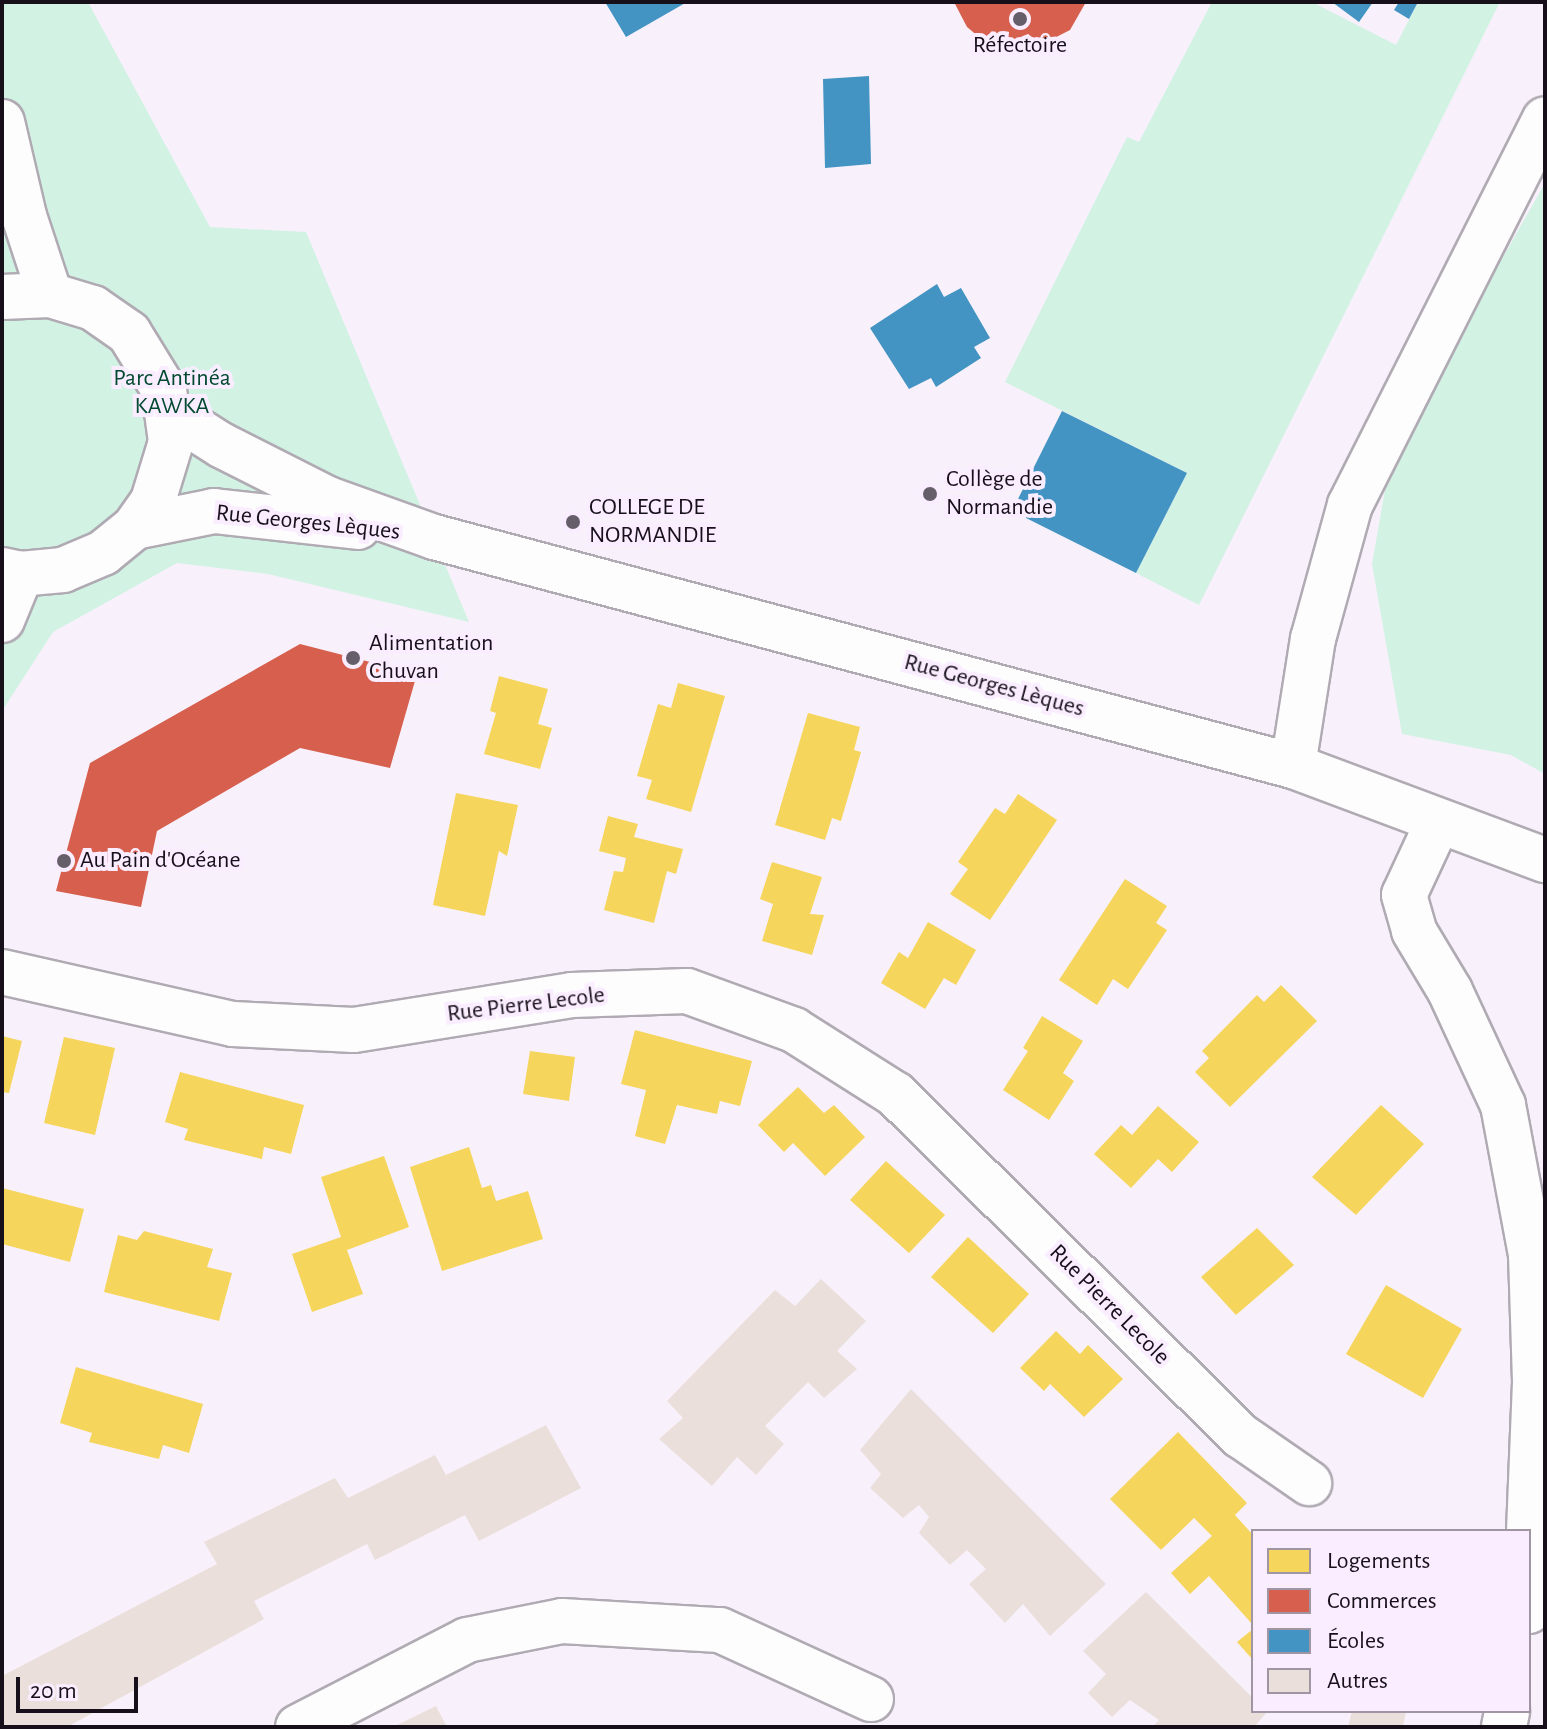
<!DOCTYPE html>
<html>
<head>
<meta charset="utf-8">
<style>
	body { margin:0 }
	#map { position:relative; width:1547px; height:1729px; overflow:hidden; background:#f8f1fb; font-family:"Alegreya Sans",sans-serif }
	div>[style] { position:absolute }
	.green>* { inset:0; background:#d2f2e4 }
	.homes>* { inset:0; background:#f6d55c }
	.shops>* { inset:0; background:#d6604d }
	.schools>* { inset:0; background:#4393c3 }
	.building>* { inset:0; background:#ebdfdb }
	.roads { filter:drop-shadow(2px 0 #b0aab3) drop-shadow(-2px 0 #b0aab3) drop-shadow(0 2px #b0aab3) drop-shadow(0 -2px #b0aab3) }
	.minor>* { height:44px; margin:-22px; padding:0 22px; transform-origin:22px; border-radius:22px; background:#fefdfe }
	.secondary>* { height:44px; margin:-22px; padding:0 22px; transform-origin:22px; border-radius:22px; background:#fefdfe }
	.primary>* { height:44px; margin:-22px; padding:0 22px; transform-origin:22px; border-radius:22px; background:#fefdfe }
	.dots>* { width:22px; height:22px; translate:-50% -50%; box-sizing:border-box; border:4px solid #f9edff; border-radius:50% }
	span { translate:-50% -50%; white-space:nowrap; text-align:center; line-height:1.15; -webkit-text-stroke:8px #f9edff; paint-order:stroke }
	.poi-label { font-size:24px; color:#17101a }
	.left { translate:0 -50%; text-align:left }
	.park-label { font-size:24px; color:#03492f }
	.street-label { font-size:24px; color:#17101a }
	.frame { position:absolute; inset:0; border:4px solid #17101a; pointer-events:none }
	.legend { position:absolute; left:1251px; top:1529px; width:280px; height:184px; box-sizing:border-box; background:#f9edff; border:2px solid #9f95a3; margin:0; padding:10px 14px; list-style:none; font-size:24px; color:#17101a }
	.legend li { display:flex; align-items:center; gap:16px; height:40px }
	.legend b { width:40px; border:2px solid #9f95a3 }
	.scale { position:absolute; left:16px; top:1677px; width:122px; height:36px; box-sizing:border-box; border:4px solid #17101a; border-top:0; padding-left:10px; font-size:24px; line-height:28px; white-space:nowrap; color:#17101a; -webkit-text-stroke:6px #f9edff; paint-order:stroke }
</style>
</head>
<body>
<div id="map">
	<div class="green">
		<div style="clip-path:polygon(2px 2px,88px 2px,210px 227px,306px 232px,469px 622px,268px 574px,177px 563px,53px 632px,2px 711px)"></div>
		<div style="clip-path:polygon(1212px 2px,1312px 2px,1396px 45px,1418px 2px,1500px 2px,1199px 605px,1136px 573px,1187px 473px,1005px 382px,1127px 137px,1139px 142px)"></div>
		<div style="clip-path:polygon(1545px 183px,1545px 774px,1511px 755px,1402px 734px,1372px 564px,1391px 455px)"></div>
	</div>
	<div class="homes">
		<div style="clip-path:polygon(499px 676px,548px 689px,538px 724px,552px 728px,540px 769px,484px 754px,496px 713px,490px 711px)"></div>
		<div style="clip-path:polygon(678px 683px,725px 696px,691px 812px,646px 799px,652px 780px,637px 776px,658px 704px,671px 708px)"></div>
		<div style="clip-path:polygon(808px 713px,860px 727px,854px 750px,861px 752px,841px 821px,832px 818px,825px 840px,775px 825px)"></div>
		<div style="clip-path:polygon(456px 793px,518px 805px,507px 856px,499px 851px,485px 916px,433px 905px)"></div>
		<div style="clip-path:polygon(1018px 794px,1057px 820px,990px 920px,950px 894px,968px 869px,958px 862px,995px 808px,1005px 814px)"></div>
		<div style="clip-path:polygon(608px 816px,638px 824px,634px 837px,683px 849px,676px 874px,667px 871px,654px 923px,604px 910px,614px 871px,623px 872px,626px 858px,599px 851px)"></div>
		<div style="clip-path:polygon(772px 862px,822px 877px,810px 914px,824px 915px,812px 955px,762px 941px,773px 904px,760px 899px)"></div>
		<div style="clip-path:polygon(1125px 879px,1167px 906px,1156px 923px,1167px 930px,1128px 989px,1113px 979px,1097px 1005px,1059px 980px)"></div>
		<div style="clip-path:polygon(928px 922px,976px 950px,956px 985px,944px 978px,925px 1009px,881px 983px,899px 952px,908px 958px)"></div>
		<div style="clip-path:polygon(1281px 985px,1317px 1021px,1230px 1107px,1195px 1072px,1209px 1058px,1202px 1051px,1257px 995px,1264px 1002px)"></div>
		<div style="clip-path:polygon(1042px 1016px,1083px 1041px,1063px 1073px,1074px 1081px,1049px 1120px,1003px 1090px,1028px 1051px,1023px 1048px)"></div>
		<div style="clip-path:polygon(635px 1030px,752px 1061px,740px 1106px,720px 1101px,717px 1114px,677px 1105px,665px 1144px,635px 1136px,646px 1090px,621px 1084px)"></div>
		<div style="clip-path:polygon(2px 1036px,22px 1041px,9px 1093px,2px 1092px)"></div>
		<div style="clip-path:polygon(64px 1037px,115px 1048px,95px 1135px,44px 1123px)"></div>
		<div style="clip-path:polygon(530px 1051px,575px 1057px,569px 1101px,523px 1094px)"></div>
		<div style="clip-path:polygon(180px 1072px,304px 1105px,291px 1154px,264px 1147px,262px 1159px,184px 1140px,188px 1129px,165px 1122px)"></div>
		<div style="clip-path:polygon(798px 1087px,824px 1113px,834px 1105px,865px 1137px,825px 1176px,793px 1143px,784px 1152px,758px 1125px)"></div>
		<div style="clip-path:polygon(1381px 1105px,1424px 1144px,1356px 1215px,1312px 1177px)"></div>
		<div style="clip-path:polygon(1158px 1106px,1199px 1142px,1172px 1172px,1158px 1159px,1131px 1188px,1094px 1154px,1121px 1125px,1132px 1135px)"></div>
		<div style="clip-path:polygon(469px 1147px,482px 1188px,491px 1185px,496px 1201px,528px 1191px,543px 1239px,442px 1271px,410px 1167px)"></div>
		<div style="clip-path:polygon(384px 1156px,409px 1227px,347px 1250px,363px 1294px,312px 1312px,292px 1254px,341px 1237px,321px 1177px)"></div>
		<div style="clip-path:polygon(886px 1161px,945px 1215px,909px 1253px,850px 1200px)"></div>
		<div style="clip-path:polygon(2px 1188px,84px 1209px,70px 1262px,2px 1244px)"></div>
		<div style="clip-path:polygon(1257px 1228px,1294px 1265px,1236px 1315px,1201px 1277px)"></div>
		<div style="clip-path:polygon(144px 1231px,213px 1249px,207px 1267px,232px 1273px,219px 1321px,104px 1292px,118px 1235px,137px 1240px)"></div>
		<div style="clip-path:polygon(968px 1237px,1029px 1294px,993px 1333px,931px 1277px)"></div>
		<div style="clip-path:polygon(1386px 1285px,1462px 1329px,1423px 1398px,1346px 1354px)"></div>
		<div style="clip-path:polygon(1056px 1331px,1080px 1354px,1088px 1345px,1123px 1379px,1084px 1417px,1050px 1384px,1044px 1391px,1020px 1368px)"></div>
		<div style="clip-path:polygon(76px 1367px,203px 1404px,189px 1453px,163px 1445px,159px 1459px,89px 1442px,92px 1433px,60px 1423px)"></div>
		<div style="clip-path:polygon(1178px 1432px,1247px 1503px,1235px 1515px,1253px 1535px,1253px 1625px,1209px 1576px,1190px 1594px,1171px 1573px,1212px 1536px,1194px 1518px,1161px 1550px,1110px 1499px)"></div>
		<div style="clip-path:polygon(1253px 1629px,1253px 1660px,1237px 1642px)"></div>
	</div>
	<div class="shops">
		<div style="clip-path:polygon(954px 2px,1086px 2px,1070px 30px,1029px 51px,985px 42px,967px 27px)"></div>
		<div style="clip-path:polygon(300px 644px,417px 674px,390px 768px,300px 748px,157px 831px,141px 907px,56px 891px,90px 763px)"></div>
	</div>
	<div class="schools">
		<div style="clip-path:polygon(605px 2px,687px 2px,626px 37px)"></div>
		<div style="clip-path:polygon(1332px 2px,1373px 2px,1359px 22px)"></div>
		<div style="clip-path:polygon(1399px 2px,1418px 2px,1409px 19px,1394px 10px)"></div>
		<div style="clip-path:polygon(869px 76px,871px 164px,825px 168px,823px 79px)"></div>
		<div style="clip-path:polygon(937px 284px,944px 297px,961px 288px,990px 338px,974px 347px,981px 358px,936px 387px,931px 378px,909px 389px,870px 328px)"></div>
		<div style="clip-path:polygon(1062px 411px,1187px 473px,1136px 573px,1012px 511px)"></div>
	</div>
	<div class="building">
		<div style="clip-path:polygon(821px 1279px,866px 1321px,837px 1351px,857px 1369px,824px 1398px,808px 1382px,765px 1426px,784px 1444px,756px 1475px,737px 1457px,712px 1486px,659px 1439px,683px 1418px,667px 1401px,775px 1290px,795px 1306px)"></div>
		<div style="clip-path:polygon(911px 1389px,1106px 1584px,1050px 1636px,1023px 1604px,1005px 1623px,969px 1584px,986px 1569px,967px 1550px,950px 1565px,919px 1533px,929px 1517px,919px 1505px,903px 1518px,870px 1488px,881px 1474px,860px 1450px)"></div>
		<div style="clip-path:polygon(546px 1425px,581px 1488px,479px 1541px,465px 1515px,375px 1560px,367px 1544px,254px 1601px,264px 1619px,67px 1727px,2px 1727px,2px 1676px,217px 1564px,204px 1542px,335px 1478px,348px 1498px,435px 1455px,446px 1475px)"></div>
		<div style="clip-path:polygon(1146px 1592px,1253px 1698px,1253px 1711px,1267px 1712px,1254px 1727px,1152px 1727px,1159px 1720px,1130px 1700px,1112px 1717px,1088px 1693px,1106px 1674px,1083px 1651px)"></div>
		<div style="clip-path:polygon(436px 1706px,447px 1727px,393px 1727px)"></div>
		<div style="clip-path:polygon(1352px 1711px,1406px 1711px,1403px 1727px,1348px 1727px)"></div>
	</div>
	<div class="roads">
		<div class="minor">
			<div style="left:2px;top:122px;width:97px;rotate:76.8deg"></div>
			<div style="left:24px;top:216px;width:83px;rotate:71.8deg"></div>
			<div style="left:2px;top:620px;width:50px;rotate:-67.6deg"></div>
			<div style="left:2px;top:972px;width:237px;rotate:12.7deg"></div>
			<div style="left:233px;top:1024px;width:121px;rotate:2.8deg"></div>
			<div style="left:354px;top:1030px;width:221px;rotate:-9.1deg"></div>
			<div style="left:572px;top:995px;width:115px;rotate:-2deg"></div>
			<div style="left:687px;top:991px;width:114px;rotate:20deg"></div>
			<div style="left:794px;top:1030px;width:120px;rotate:32.4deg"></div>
			<div style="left:895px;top:1094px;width:486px;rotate:44.7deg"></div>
			<div style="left:1241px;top:1436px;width:83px;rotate:34.7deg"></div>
			<div style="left:298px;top:1727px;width:190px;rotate:-27.2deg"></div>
			<div style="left:467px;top:1640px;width:97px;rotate:-11.3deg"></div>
			<div style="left:562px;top:1621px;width:158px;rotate:3.3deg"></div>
			<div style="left:720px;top:1630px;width:166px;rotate:24.6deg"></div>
		</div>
		<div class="secondary">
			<div style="left:2px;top:297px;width:48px;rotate:-2.4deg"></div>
			<div style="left:50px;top:295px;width:45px;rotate:16.8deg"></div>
			<div style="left:93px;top:308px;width:44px;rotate:34.8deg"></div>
			<div style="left:129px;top:333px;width:67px;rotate:58.4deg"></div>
			<div style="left:164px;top:390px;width:52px;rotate:82.3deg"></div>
			<div style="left:171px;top:442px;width:62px;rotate:107deg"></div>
			<div style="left:153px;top:501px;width:32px;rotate:125deg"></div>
			<div style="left:135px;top:527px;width:41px;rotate:140.9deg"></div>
			<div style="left:103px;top:553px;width:43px;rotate:157deg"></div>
			<div style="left:63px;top:570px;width:42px;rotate:174.6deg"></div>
			<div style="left:21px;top:574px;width:19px;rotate:-168deg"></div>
			<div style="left:169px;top:412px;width:62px;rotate:32.4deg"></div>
			<div style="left:221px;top:445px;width:120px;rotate:26.8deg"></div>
			<div style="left:328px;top:499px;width:113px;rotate:19.7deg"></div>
			<div style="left:434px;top:537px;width:889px;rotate:14.93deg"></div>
			<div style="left:1293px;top:766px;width:269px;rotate:20.5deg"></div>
			<div style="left:135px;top:527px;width:81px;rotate:-11.4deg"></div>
			<div style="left:214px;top:511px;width:145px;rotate:6.3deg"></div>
		</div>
		<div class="primary">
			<div style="left:1293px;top:766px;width:129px;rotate:-81.1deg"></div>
			<div style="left:1313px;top:639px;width:139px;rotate:-74.6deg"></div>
			<div style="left:1350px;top:505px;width:432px;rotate:-63.2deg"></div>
			<div style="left:1437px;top:824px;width:78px;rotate:114.9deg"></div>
			<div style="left:1404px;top:895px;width:37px;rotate:74deg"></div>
			<div style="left:1414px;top:931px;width:70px;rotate:59deg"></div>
			<div style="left:1450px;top:991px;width:126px;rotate:65.1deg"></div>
			<div style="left:1503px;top:1105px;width:152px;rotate:79.4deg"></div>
			<div style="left:1531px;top:1254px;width:128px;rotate:88.2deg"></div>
			<div style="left:1535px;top:1382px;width:149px;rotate:92.3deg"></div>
			<div style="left:1529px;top:1611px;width:56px;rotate:-73.5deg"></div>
			<div style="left:1504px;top:1727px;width:16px;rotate:-79deg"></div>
		</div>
	</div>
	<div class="dots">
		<div style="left:1020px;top:19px;background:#665f69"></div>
		<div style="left:930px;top:494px;background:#665f69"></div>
		<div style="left:573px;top:522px;background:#665f69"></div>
		<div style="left:353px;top:658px;background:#665f69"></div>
		<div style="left:64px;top:861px;background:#665f69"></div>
	</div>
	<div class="poi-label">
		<span style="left:1020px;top:46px">Réfectoire</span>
		<span class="left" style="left:946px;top:494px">Collège de<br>Normandie</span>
		<span class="left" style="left:589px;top:522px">COLLEGE DE<br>NORMANDIE</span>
		<span class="left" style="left:369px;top:658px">Alimentation<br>Chuvan</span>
		<span class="left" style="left:80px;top:861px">Au Pain d'Océane</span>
	</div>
	<div class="park-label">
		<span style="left:172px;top:393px">Parc Antinéa<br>KAWKA</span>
	</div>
	<div class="street-label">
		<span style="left:308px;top:523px;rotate:6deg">Rue Georges Lèques</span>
		<span style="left:994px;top:686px;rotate:15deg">Rue Georges Lèques</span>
		<span style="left:526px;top:1005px;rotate:-7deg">Rue Pierre Lecole</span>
		<span style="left:1109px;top:1305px;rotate:45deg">Rue Pierre Lecole</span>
	</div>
	<div class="frame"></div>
	<ul class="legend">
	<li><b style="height:22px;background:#f6d55c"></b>Logements</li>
	<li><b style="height:22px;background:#d6604d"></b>Commerces</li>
	<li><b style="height:22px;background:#4393c3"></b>Écoles</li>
	<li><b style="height:22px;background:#ebdfdb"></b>Autres</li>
	</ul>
	<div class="scale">20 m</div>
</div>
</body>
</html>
